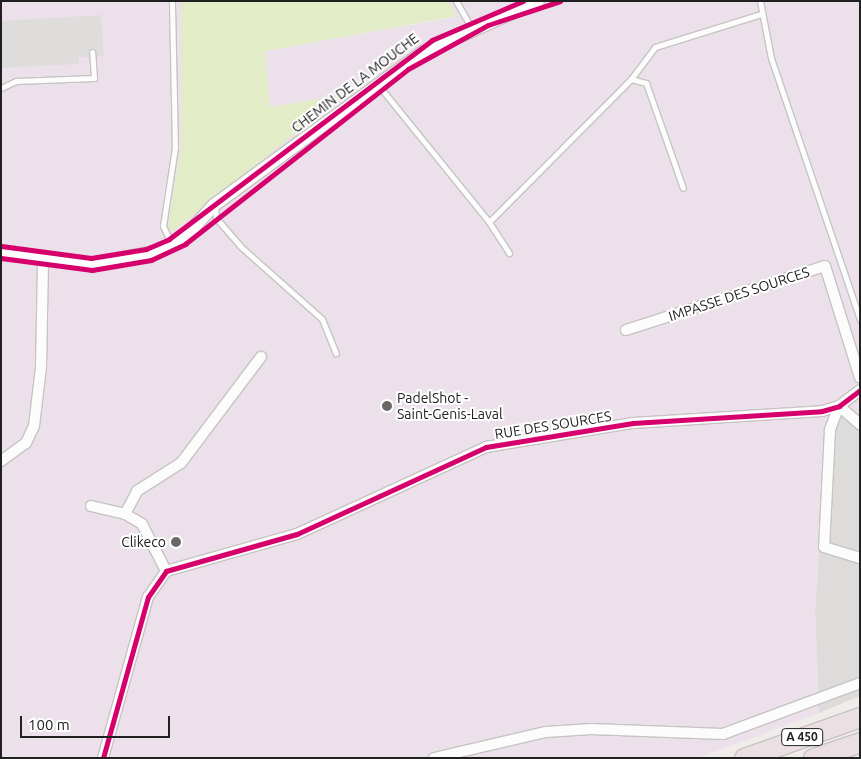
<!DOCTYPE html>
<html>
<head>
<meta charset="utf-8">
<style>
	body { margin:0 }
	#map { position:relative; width:861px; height:759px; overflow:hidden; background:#efece9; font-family:Ubuntu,sans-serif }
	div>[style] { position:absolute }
	.residential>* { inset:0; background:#dedcdb }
	.industrial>* { inset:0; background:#ece1ea }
	.grass>* { inset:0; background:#e2ecc7 }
	.parking>* { inset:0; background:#dfdddc }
	.roads { filter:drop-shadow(1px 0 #c6c4c3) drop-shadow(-1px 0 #c6c4c3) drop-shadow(0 1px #c6c4c3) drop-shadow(0 -1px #c6c4c3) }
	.service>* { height:5px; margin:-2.5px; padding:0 2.5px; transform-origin:2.5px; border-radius:2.5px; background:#fdfcfc }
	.minor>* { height:10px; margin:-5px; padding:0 5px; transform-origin:5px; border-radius:5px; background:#fdfcfc }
	.tertiary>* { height:12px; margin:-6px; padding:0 6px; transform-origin:6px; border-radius:6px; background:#fdfcfc }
	.motorway>* { height:19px; margin:-9.5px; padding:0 9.5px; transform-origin:9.5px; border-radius:9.5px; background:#ecdfe4 }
	.cycleway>* { height:5px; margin:-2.5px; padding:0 2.5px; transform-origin:2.5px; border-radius:2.5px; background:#d6006c }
	.dots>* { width:14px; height:14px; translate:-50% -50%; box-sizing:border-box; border:2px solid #fff; border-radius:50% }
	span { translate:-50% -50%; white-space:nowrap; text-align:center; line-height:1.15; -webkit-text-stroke:4px #fff; paint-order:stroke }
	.shield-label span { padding:1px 4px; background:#fff; border:1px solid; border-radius:4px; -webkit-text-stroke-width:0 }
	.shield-label { font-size:12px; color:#202020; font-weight:700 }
	.street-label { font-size:14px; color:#202020 }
	.poi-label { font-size:14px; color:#202020 }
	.left { translate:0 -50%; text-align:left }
	.right { translate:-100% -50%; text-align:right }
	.frame { position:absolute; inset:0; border:2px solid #202020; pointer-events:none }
	.scale { position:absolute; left:20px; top:716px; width:150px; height:22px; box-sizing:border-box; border:2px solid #202020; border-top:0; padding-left:6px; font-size:15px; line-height:18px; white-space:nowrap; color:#202020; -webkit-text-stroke:4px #fff; paint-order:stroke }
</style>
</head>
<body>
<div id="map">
	<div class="residential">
		<div style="clip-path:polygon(828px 416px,860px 417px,860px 696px,819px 713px,815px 612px)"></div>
	</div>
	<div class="industrial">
		<div style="clip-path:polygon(1px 1px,181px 1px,181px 147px,168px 226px,342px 96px,269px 107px,265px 51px,456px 17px,448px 1px,860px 1px,860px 417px,828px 417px,815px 612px,819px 713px,698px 758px,1px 758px)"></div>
	</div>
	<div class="grass">
		<div style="clip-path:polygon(181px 1px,448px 1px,456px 16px,265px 51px,270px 107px,343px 95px,172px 232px,168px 227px,181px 147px)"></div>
	</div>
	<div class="parking">
		<div style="clip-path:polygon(101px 15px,104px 56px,79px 57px,79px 64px,1px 68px,1px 21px)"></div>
	</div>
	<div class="roads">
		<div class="service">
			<div style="left:456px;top:1px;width:30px;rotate:60deg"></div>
			<div style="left:760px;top:1px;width:58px;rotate:79.1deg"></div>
			<div style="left:771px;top:58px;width:277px;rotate:71.2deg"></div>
			<div style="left:631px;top:79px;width:40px;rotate:-53deg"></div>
			<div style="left:655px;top:47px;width:111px;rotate:-17.3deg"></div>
			<div style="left:379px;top:86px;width:175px;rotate:51deg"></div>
			<div style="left:489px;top:222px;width:37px;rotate:57deg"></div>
			<div style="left:1px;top:88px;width:17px;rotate:-25deg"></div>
			<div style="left:16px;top:81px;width:78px;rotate:-2.2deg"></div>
			<div style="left:94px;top:78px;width:26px;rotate:-94deg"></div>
			<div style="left:215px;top:208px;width:10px;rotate:84deg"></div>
			<div style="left:216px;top:218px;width:37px;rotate:49deg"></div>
			<div style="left:240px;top:246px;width:110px;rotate:41.7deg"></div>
			<div style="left:322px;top:319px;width:37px;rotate:68deg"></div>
			<div style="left:489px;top:222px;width:202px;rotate:-45.2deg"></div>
			<div style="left:631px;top:79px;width:16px;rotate:15deg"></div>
			<div style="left:646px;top:83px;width:111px;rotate:70.6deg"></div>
			<div style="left:171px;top:243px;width:19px;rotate:-115deg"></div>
			<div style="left:163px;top:226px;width:79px;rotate:-81.3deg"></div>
			<div style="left:175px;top:148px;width:147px;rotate:-91.2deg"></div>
		</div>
		<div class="minor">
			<div style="left:626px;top:330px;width:209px;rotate:-17.8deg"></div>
			<div style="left:825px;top:266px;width:117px;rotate:72.6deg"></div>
			<div style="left:839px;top:406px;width:26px;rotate:111deg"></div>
			<div style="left:830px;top:430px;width:117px;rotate:92.9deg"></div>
			<div style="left:824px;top:547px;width:38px;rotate:17deg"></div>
			<div style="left:839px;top:406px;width:28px;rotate:41deg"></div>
			<div style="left:1px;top:461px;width:31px;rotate:-36deg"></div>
			<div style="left:26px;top:443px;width:19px;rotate:-65deg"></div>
			<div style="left:34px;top:426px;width:59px;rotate:-83.2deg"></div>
			<div style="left:41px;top:367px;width:109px;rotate:-88.9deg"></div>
			<div style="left:91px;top:506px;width:35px;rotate:13deg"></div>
			<div style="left:125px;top:514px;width:20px;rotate:30deg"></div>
			<div style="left:142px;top:524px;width:53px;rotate:62.9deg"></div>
			<div style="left:125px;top:514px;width:26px;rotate:-62deg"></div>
			<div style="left:137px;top:491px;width:52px;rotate:-32.5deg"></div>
			<div style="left:181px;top:463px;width:133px;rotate:-53deg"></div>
			<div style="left:103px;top:758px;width:167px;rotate:-74.4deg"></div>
			<div style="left:148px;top:597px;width:32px;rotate:-55deg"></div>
			<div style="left:166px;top:571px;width:136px;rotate:-15.8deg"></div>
			<div style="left:297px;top:534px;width:208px;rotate:-24.7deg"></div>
			<div style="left:486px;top:447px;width:149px;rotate:-9.3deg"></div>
			<div style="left:633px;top:423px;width:189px;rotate:-3.6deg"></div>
			<div style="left:822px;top:411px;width:18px;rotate:-16deg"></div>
			<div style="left:839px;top:406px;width:26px;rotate:-37deg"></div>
			<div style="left:434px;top:758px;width:115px;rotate:-13.1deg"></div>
			<div style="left:546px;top:732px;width:45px;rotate:-3.8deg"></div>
			<div style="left:591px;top:729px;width:132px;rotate:2.2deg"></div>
			<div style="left:723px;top:734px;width:146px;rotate:-20.4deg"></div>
		</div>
		<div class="tertiary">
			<div style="left:1px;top:251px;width:91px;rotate:8.2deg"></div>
			<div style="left:91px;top:264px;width:69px;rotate:-10.8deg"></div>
			<div style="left:159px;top:251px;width:30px;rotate:-28deg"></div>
			<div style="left:185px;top:237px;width:43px;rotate:-47.8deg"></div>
			<div style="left:214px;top:205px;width:258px;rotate:-36.2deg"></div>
			<div style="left:422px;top:53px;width:127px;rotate:-24.1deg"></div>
		</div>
		<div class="motorway">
			<div style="left:744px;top:758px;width:123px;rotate:-19.5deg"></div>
			<div style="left:813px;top:758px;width:50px;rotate:-18.8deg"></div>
		</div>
	</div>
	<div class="cycleway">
		<div style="left:1px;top:246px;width:91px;rotate:7.6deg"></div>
		<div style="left:91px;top:258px;width:56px;rotate:-9.3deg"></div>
		<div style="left:146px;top:249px;width:25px;rotate:-23deg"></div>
		<div style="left:169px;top:239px;width:330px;rotate:-37.1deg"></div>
		<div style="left:432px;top:40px;width:99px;rotate:-23.2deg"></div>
		<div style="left:1px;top:258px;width:92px;rotate:7.5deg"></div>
		<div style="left:92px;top:270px;width:60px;rotate:-9.6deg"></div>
		<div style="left:151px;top:260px;width:38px;rotate:-25deg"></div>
		<div style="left:185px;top:244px;width:283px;rotate:-38.1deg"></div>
		<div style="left:408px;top:69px;width:91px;rotate:-28.8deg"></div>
		<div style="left:488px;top:25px;width:76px;rotate:-18.4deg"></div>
		<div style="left:103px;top:758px;width:167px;rotate:-74.4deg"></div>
		<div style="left:148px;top:597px;width:32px;rotate:-55deg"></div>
		<div style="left:166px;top:571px;width:136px;rotate:-15.8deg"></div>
		<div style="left:297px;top:534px;width:208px;rotate:-24.7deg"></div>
		<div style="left:486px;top:447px;width:149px;rotate:-9.3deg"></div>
		<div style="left:633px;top:423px;width:189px;rotate:-3.6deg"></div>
		<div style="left:822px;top:411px;width:18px;rotate:-16deg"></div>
		<div style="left:839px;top:406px;width:26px;rotate:-37deg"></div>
	</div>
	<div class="dots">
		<div style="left:387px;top:406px;background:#686766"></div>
		<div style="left:176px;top:542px;background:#686766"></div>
	</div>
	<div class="shield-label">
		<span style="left:802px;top:737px">A 450</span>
	</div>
	<div class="street-label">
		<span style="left:355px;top:83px;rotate:-37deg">CHEMIN DE LA MOUCHE</span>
		<span style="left:739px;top:294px;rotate:-18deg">IMPASSE DES SOURCES</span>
		<span style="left:553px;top:425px;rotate:-9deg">RUE DES SOURCES</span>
	</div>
	<div class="poi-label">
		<span class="left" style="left:397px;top:406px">PadelShot -<br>Saint-Genis-Laval</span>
		<span class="right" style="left:166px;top:542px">Clikeco</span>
	</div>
	<div class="frame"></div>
	<div class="scale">100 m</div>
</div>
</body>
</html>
